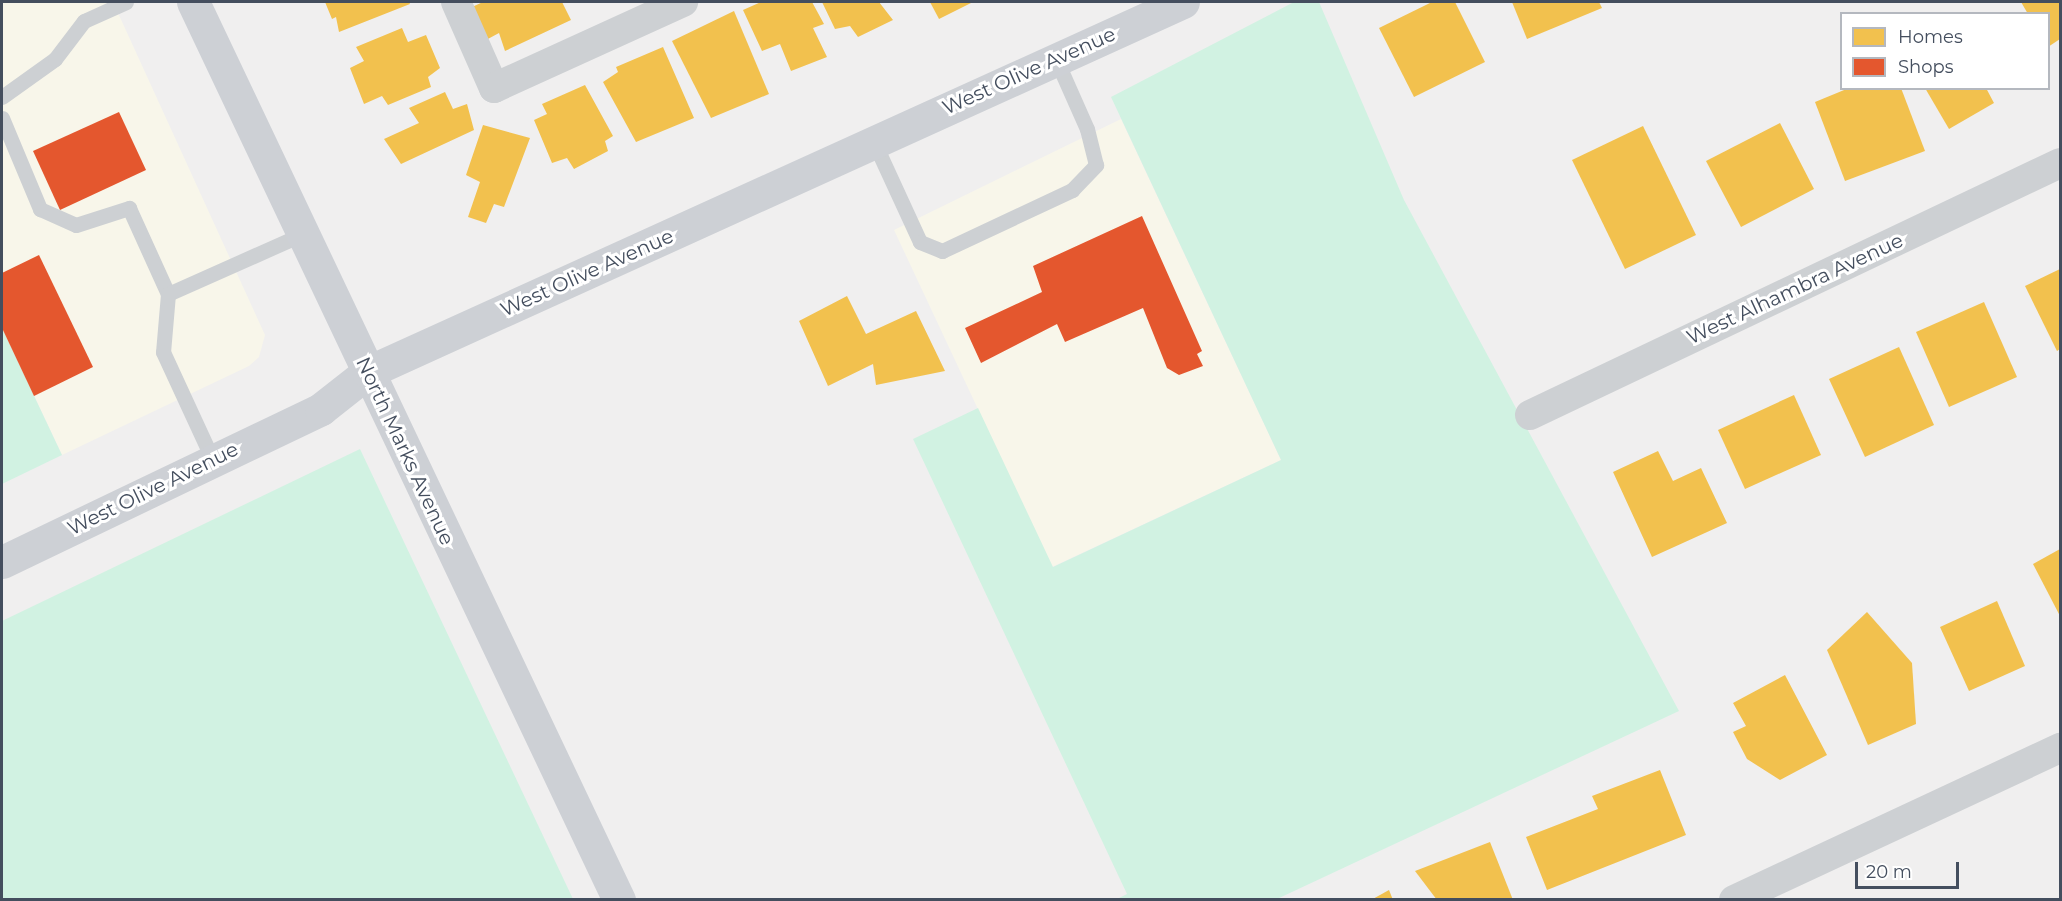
<!DOCTYPE html>
<html>
<head>
<meta charset="utf-8">
<style>
	body { margin:0 }
	#map { position:relative; width:2062px; height:901px; overflow:hidden; background:#f0efef; font-family:Montserrat,sans-serif }
	div>[style] { position:absolute }
	.commercial>* { inset:0; background:#f8f6ea }
	.green>* { inset:0; background:#d1f2e2 }
	.homes>* { inset:0; background:#f2c14e }
	.shops>* { inset:0; background:#e4572e }
	.service>* { height:15px; margin:-7.5px; padding:0 7.5px; transform-origin:7.5px; border-radius:7.5px; background:#cdd0d3 }
	.minor>* { height:30px; margin:-15px; padding:0 15px; transform-origin:15px; border-radius:15px; background:#cdd0d3 }
	.secondary>* { height:33px; margin:-16.5px; padding:0 16.5px; transform-origin:16.5px; border-radius:16.5px; background:#cdd0d5 }
	span { translate:-50% -50%; white-space:nowrap; text-align:center; line-height:1.15; -webkit-text-stroke:6px #fff; paint-order:stroke }
	.street-label { font-size:20px; color:#444e5e }
	.frame { position:absolute; inset:0; border:3px solid #444e5e; pointer-events:none }
	.legend { position:absolute; left:1840px; top:12px; width:210px; height:78px; box-sizing:border-box; background:#fff; border:2px solid #b4b8bf; margin:0; padding:8px 10px; list-style:none; font-size:18px; color:#444e5e }
	.legend li { display:flex; align-items:center; gap:12px; height:30px }
	.legend b { width:30px; border:2px solid #b4b8bf }
	.scale { position:absolute; left:1855px; top:862px; width:104px; height:27px; box-sizing:border-box; border:3px solid #444e5e; border-top:0; padding-left:8px; font-size:18px; line-height:21px; white-space:nowrap; color:#444e5e; -webkit-text-stroke:4px #fff; paint-order:stroke }
</style>
</head>
<body>
<div id="map">
	<div class="commercial">
		<div style="clip-path:polygon(2px 2px,113px 2px,265px 335px,259px 357px,249px 366px,62px 455px,2px 328px)"></div>
		<div style="clip-path:polygon(1121px 119px,1281px 460px,1052px 567px,894px 230px)"></div>
	</div>
	<div class="green">
		<div style="clip-path:polygon(1294px 2px,1319px 2px,1404px 200px,1679px 711px,1277px 899px,1117px 899px,1127px 894px,913px 439px,978px 408px,1053px 567px,1281px 460px,1111px 97px)"></div>
		<div style="clip-path:polygon(2px 328px,62px 455px,2px 484px)"></div>
		<div style="clip-path:polygon(360px 449px,573px 899px,2px 899px,2px 621px)"></div>
	</div>
	<div class="homes">
		<div style="clip-path:polygon(325px 2px,409px 2px,410px 4px,339px 32px,336px 17px,332px 19px)"></div>
		<div style="clip-path:polygon(483px 2px,562px 2px,571px 20px,505px 51px,499px 33px,486px 40px,472px 7px)"></div>
		<div style="clip-path:polygon(761px 2px,812px 2px,824px 24px,813px 28px,827px 57px,791px 71px,780px 44px,762px 51px,743px 10px)"></div>
		<div style="clip-path:polygon(822px 2px,879px 2px,893px 20px,858px 37px,850px 26px,835px 29px)"></div>
		<div style="clip-path:polygon(930px 2px,973px 2px,939px 19px)"></div>
		<div style="clip-path:polygon(1432px 2px,1455px 2px,1485px 62px,1414px 97px,1379px 28px)"></div>
		<div style="clip-path:polygon(1512px 2px,1599px 2px,1602px 8px,1527px 39px)"></div>
		<div style="clip-path:polygon(2021px 2px,2060px 2px,2060px 39px,2048px 47px,2048px 14px,2028px 14px)"></div>
		<div style="clip-path:polygon(734px 11px,769px 94px,711px 118px,672px 41px)"></div>
		<div style="clip-path:polygon(402px 28px,408px 42px,426px 35px,440px 68px,428px 77px,431px 87px,388px 105px,382px 96px,364px 104px,350px 68px,364px 61px,356px 47px)"></div>
		<div style="clip-path:polygon(663px 47px,694px 118px,636px 142px,603px 82px,618px 72px,616px 67px)"></div>
		<div style="clip-path:polygon(585px 85px,613px 136px,605px 141px,608px 151px,574px 169px,567px 158px,552px 163px,534px 120px,547px 114px,542px 104px)"></div>
		<div style="clip-path:polygon(1849px 88px,1901px 88px,1925px 151px,1845px 181px,1815px 102px)"></div>
		<div style="clip-path:polygon(1925px 88px,1986px 88px,1994px 103px,1949px 129px)"></div>
		<div style="clip-path:polygon(445px 92px,453px 109px,467px 104px,474px 130px,401px 164px,384px 139px,419px 123px,409px 108px)"></div>
		<div style="clip-path:polygon(1780px 123px,1814px 189px,1741px 227px,1706px 161px)"></div>
		<div style="clip-path:polygon(483px 125px,530px 138px,504px 207px,494px 204px,486px 223px,468px 217px,480px 182px,466px 175px)"></div>
		<div style="clip-path:polygon(1643px 126px,1696px 235px,1625px 269px,1572px 160px)"></div>
		<div style="clip-path:polygon(2060px 269px,2060px 349px,2057px 351px,2025px 286px)"></div>
		<div style="clip-path:polygon(847px 296px,866px 334px,916px 311px,945px 371px,876px 385px,873px 364px,828px 386px,799px 321px)"></div>
		<div style="clip-path:polygon(1984px 302px,2017px 377px,1949px 407px,1916px 332px)"></div>
		<div style="clip-path:polygon(1899px 347px,1934px 425px,1865px 457px,1829px 379px)"></div>
		<div style="clip-path:polygon(1794px 395px,1821px 455px,1745px 489px,1718px 430px)"></div>
		<div style="clip-path:polygon(1658px 451px,1673px 481px,1701px 468px,1727px 523px,1652px 557px,1613px 472px)"></div>
		<div style="clip-path:polygon(2060px 549px,2060px 616px,2033px 564px)"></div>
		<div style="clip-path:polygon(1997px 601px,2025px 666px,1969px 691px,1940px 627px)"></div>
		<div style="clip-path:polygon(1867px 612px,1912px 663px,1916px 724px,1868px 745px,1827px 650px)"></div>
		<div style="clip-path:polygon(1785px 675px,1827px 755px,1780px 780px,1747px 759px,1733px 732px,1746px 726px,1733px 703px)"></div>
		<div style="clip-path:polygon(1660px 770px,1686px 835px,1547px 890px,1526px 837px,1598px 809px,1592px 796px)"></div>
		<div style="clip-path:polygon(1490px 842px,1513px 900px,1437px 900px,1415px 871px)"></div>
		<div style="clip-path:polygon(1389px 890px,1393px 900px,1371px 900px)"></div>
	</div>
	<div class="shops">
		<div style="clip-path:polygon(119px 112px,146px 170px,60px 210px,33px 151px)"></div>
		<div style="clip-path:polygon(1142px 216px,1202px 351px,1197px 354px,1203px 366px,1179px 375px,1167px 368px,1143px 308px,1065px 342px,1057px 324px,981px 363px,965px 328px,1042px 292px,1033px 266px)"></div>
		<div style="clip-path:polygon(39px 255px,93px 367px,34px 396px,2px 328px,2px 273px)"></div>
	</div>
	<div class="service">
		<div style="left:2px;top:97px;width:65px;rotate:-35.6deg"></div>
		<div style="left:55px;top:59px;width:48px;rotate:-52.7deg"></div>
		<div style="left:84px;top:21px;width:46px;rotate:-24.3deg"></div>
		<div style="left:2px;top:118px;width:99px;rotate:67.3deg"></div>
		<div style="left:40px;top:209px;width:39px;rotate:24deg"></div>
		<div style="left:76px;top:225px;width:56px;rotate:-17.8deg"></div>
		<div style="left:129px;top:208px;width:94px;rotate:65.6deg"></div>
		<div style="left:168px;top:294px;width:148px;rotate:-24deg"></div>
		<div style="left:874px;top:142px;width:110px;rotate:65.3deg"></div>
		<div style="left:920px;top:242px;width:24px;rotate:22deg"></div>
		<div style="left:942px;top:251px;width:144px;rotate:-25.1deg"></div>
		<div style="left:1072px;top:190px;width:35px;rotate:-46deg"></div>
		<div style="left:1096px;top:165px;width:37px;rotate:-104deg"></div>
		<div style="left:1087px;top:129px;width:77px;rotate:-113.9deg"></div>
		<div style="left:168px;top:294px;width:58px;rotate:94.9deg"></div>
		<div style="left:163px;top:352px;width:119px;rotate:65.2deg"></div>
	</div>
	<div class="minor">
		<div style="left:456px;top:2px;width:94px;rotate:66.2deg"></div>
		<div style="left:494px;top:88px;width:208px;rotate:-24.5deg"></div>
		<div style="left:1530px;top:415px;width:587px;rotate:-25.43deg"></div>
		<div style="left:1734px;top:900px;width:360px;rotate:-25deg"></div>
	</div>
	<div class="secondary">
		<div style="left:193px;top:2px;width:994px;rotate:64.62deg"></div>
		<div style="left:2px;top:562px;width:354px;rotate:-25.6deg"></div>
		<div style="left:321px;top:409px;width:60px;rotate:-38.2deg"></div>
		<div style="left:368px;top:372px;width:895px;rotate:-24.42deg"></div>
	</div>
	<div class="street-label">
		<span style="left:1029px;top:71px;rotate:-24deg">West Olive Avenue</span>
		<span style="left:587px;top:273px;rotate:-24deg">West Olive Avenue</span>
		<span style="left:1795px;top:289px;rotate:-25deg">West Alhambra Avenue</span>
		<span style="left:405px;top:451px;rotate:65deg">North Marks Avenue</span>
		<span style="left:153px;top:489px;rotate:-26deg">West Olive Avenue</span>
	</div>
	<div class="frame"></div>
	<ul class="legend">
	<li><b style="height:16px;background:#f2c14e"></b>Homes</li>
	<li><b style="height:16px;background:#e4572e"></b>Shops</li>
	</ul>
	<div class="scale">20 m</div>
</div>
</body>
</html>
